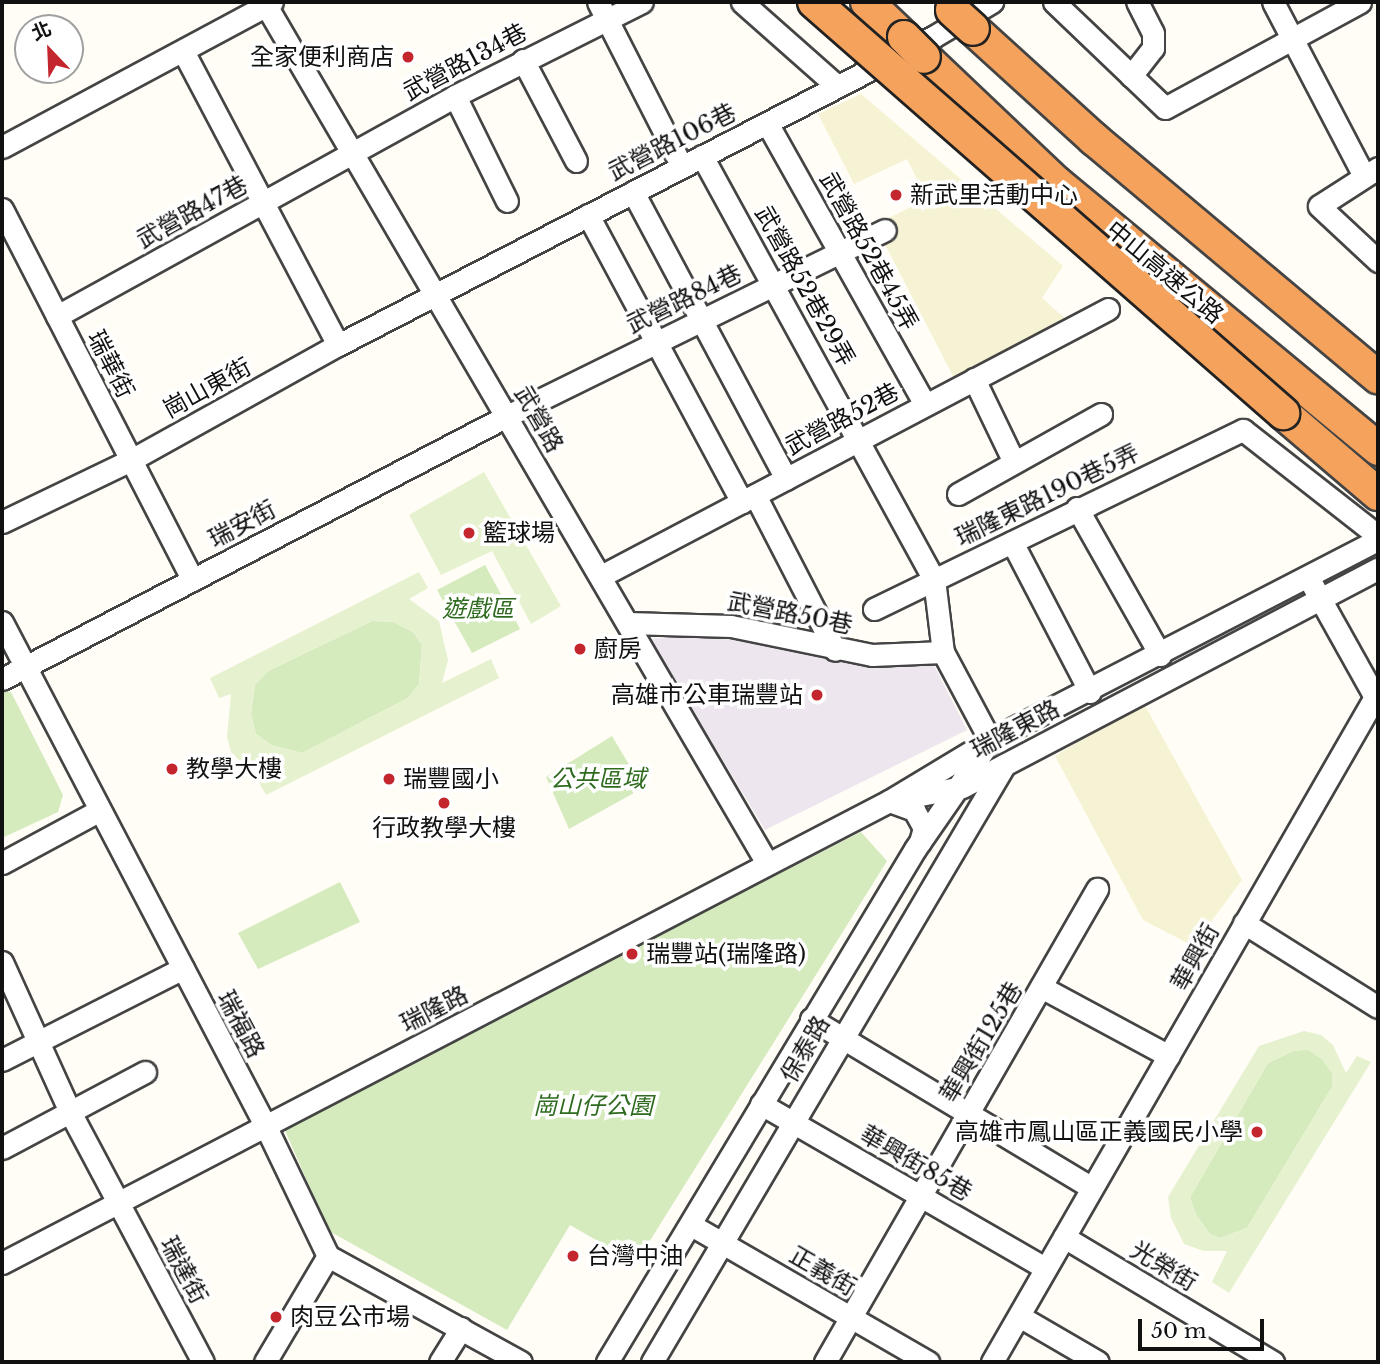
<!DOCTYPE html>
<html>
<head>
<meta charset="utf-8">
<style>
	body { margin:0 }
	#map { position:relative; width:1380px; height:1364px; overflow:hidden; background:#fffdf5; font-family:"Libre Baskerville","Noto Sans TC",serif }
	div>[style] { position:absolute }
	.industrial>* { inset:0; background:#eee6ef }
	.farmland>* { inset:0; background:#f6f3d4 }
	.green>* { inset:0; background:#d5ebbd }
	.pitch>* { inset:0; background:#e6f2cf }
	.roads { filter:drop-shadow(2px 0 #444) drop-shadow(-2px 0 #444) drop-shadow(0 2px #444) drop-shadow(0 -2px #444) }
	.minor>* { height:21px; margin:-10.5px; padding:0 10.5px; transform-origin:10.5px; border-radius:10.5px; background:#fff }
	.highway>* { height:32px; margin:-16px; padding:0 16px; transform-origin:16px; border-radius:16px; background:#f5a25d }
	.bridges { filter:drop-shadow(2px 0 #222) drop-shadow(-2px 0 #222) drop-shadow(0 2px #222) drop-shadow(0 -2px #222) }
	.highway-bridge>* { height:32px; margin:-16px; padding:0 16px; transform-origin:16px; border-radius:16px; background:#f5a25d }
	.dots>* { width:19px; height:19px; translate:-50% -50%; box-sizing:border-box; border:4px solid #fff; border-radius:50% }
	span { translate:-50% -50%; white-space:nowrap; text-align:center; line-height:1.15; -webkit-text-stroke:7px #fff; paint-order:stroke }
	.poi-label { font-size:24px; color:#111 }
	.right { translate:-100% -50%; text-align:right }
	.left { translate:0 -50%; text-align:left }
	.street-label { font-size:24px; color:#111 }
	.park-label { font-size:24px; color:#2f6b1f; font-style:italic }
	.frame { position:absolute; inset:0; border:4px solid #111; pointer-events:none }
	.north { position:absolute; left:14px; top:14px; width:70px; height:70px; box-sizing:border-box; background:#fff; border:2px solid #a0a0a0; border-radius:50%; rotate:337deg; font-size:19px; font-weight:700; line-height:28px; text-align:center; color:#111 }
	.north::after { content:''; display:block; margin:auto; width:24px; height:32px; background:#c4262e; clip-path:polygon(50% 0,100% 100%,50% 72%,0 100%) }
	.scale { position:absolute; left:1138px; top:1319px; width:126px; height:32px; box-sizing:border-box; border:4px solid #111; border-top:0; padding-left:9px; font-size:21px; line-height:24px; white-space:nowrap; color:#111; -webkit-text-stroke:5px #fff; paint-order:stroke }
</style>
</head>
<body>
<div id="map">
	<div class="industrial">
		<div style="clip-path:polygon(722px 631px,841px 659px,931px 659px,967px 730px,765px 830px,650px 639px)"></div>
	</div>
	<div class="farmland">
		<div style="clip-path:polygon(861px 94px,1063px 266px,1042px 298px,1069px 322px,954px 378px,875px 225px,927px 199px,907px 159px,854px 184px,818px 114px)"></div>
		<div style="clip-path:polygon(1143px 702px,1242px 880px,1193px 946px,1143px 920px,1055px 756px)"></div>
	</div>
	<div class="green">
		<div style="clip-path:polygon(485px 565px,520px 629px,472px 653px,437px 590px)"></div>
		<div style="clip-path:polygon(372px 621px,394px 622px,413px 632px,422px 645px,419px 684px,408px 698px,302px 753px,271px 745px,256px 734px,251px 714px,255px 685px,268px 671px)"></div>
		<div style="clip-path:polygon(2px 691px,11px 692px,63px 795px,58px 812px,2px 838px)"></div>
		<div style="clip-path:polygon(612px 736px,643px 788px,569px 829px,546px 777px)"></div>
		<div style="clip-path:polygon(861px 832px,887px 861px,636px 1263px,570px 1225px,507px 1330px,329px 1231px,283px 1126px)"></div>
		<div style="clip-path:polygon(340px 882px,360px 922px,258px 969px,238px 933px)"></div>
		<div style="clip-path:polygon(1308px 1049px,1323px 1060px,1332px 1073px,1332px 1087px,1247px 1228px,1220px 1238px,1210px 1234px,1196px 1215px,1190px 1197px,1268px 1063px,1293px 1051px)"></div>
	</div>
	<div class="pitch">
		<div style="clip-path:polygon(484px 472px,561px 606px,531px 624px,492px 551px,441px 575px,409px 515px)"></div>
		<div style="clip-path:polygon(evenodd,419px 572px,428px 588px,409px 599px,439px 621px,448px 660px,442px 683px,491px 659px,499px 678px,266px 795px,257px 779px,273px 769px,239px 760px,231px 752px,227px 737px,231px 694px,219px 698px,210px 678px,419px 572px,372px 621px,394px 622px,413px 632px,422px 645px,419px 684px,408px 698px,302px 753px,271px 745px,256px 734px,251px 714px,255px 685px,268px 671px,372px 621px)"></div>
		<div style="clip-path:polygon(evenodd,1304px 1031px,1321px 1035px,1333px 1045px,1346px 1073px,1357px 1056px,1371px 1062px,1229px 1293px,1212px 1282px,1227px 1251px,1204px 1251px,1184px 1244px,1171px 1218px,1168px 1197px,1259px 1046px,1304px 1031px,1308px 1050px,1323px 1060px,1332px 1073px,1332px 1087px,1247px 1228px,1220px 1238px,1210px 1234px,1196px 1215px,1190px 1197px,1268px 1063px,1293px 1051px,1308px 1050px)"></div>
	</div>
	<div class="roads">
		<div class="minor">
			<div style="left:264px;top:2px;width:997px;rotate:59.71deg"></div>
			<div style="left:598px;top:2px;width:185px;rotate:63deg"></div>
			<div style="left:742px;top:2px;width:127px;rotate:41.5deg"></div>
			<div style="left:1054px;top:2px;width:153px;rotate:43.7deg"></div>
			<div style="left:1165px;top:108px;width:222px;rotate:-28.5deg"></div>
			<div style="left:1273px;top:2px;width:196px;rotate:62.4deg"></div>
			<div style="left:183px;top:51px;width:332px;rotate:62.2deg"></div>
			<div style="left:523px;top:60px;width:114px;rotate:62.3deg"></div>
			<div style="left:1131px;top:76px;width:36px;rotate:-52deg"></div>
			<div style="left:1153px;top:48px;width:15px;rotate:-90deg"></div>
			<div style="left:1153px;top:33px;width:35px;rotate:-117deg"></div>
			<div style="left:455px;top:96px;width:117px;rotate:63.7deg"></div>
			<div style="left:767px;top:123px;width:323px;rotate:60.7deg"></div>
			<div style="left:2px;top:147px;width:306px;rotate:-28.2deg"></div>
			<div style="left:702px;top:156px;width:482px;rotate:61.3deg"></div>
			<div style="left:934px;top:579px;width:74px;rotate:83deg"></div>
			<div style="left:943px;top:652px;width:100px;rotate:61.9deg"></div>
			<div style="left:1378px;top:168px;width:70px;rotate:147.2deg"></div>
			<div style="left:1319px;top:206px;width:81px;rotate:43deg"></div>
			<div style="left:633px;top:192px;width:325px;rotate:61.9deg"></div>
			<div style="left:2px;top:209px;width:417px;rotate:62.8deg"></div>
			<div style="left:588px;top:215px;width:326px;rotate:61.8deg"></div>
			<div style="left:57px;top:316px;width:455px;rotate:-28.9deg"></div>
			<div style="left:455px;top:96px;width:209px;rotate:-26.7deg"></div>
			<div style="left:974px;top:379px;width:92px;rotate:64.3deg"></div>
			<div style="left:958px;top:494px;width:164px;rotate:-29.2deg"></div>
			<div style="left:755px;top:495px;width:174px;rotate:62.7deg"></div>
			<div style="left:1077px;top:508px;width:169px;rotate:60.5deg"></div>
			<div style="left:2px;top:522px;width:143px;rotate:-25.7deg"></div>
			<div style="left:131px;top:460px;width:237px;rotate:-29.1deg"></div>
			<div style="left:338px;top:345px;width:670px;rotate:-27.37deg"></div>
			<div style="left:933px;top:37px;width:69px;rotate:-30.7deg"></div>
			<div style="left:1012px;top:542px;width:169px;rotate:62.5deg"></div>
			<div style="left:601px;top:576px;width:573px;rotate:-27.77deg"></div>
			<div style="left:874px;top:609px;width:410px;rotate:-25.9deg"></div>
			<div style="left:1243px;top:430px;width:172px;rotate:38.1deg"></div>
			<div style="left:2px;top:622px;width:568px;rotate:62.4deg"></div>
			<div style="left:265px;top:1125px;width:145px;rotate:64.3deg"></div>
			<div style="left:328px;top:1256px;width:220px;rotate:28.8deg"></div>
			<div style="left:628px;top:623px;width:103px;rotate:1.7deg"></div>
			<div style="left:731px;top:626px;width:144px;rotate:11.6deg"></div>
			<div style="left:872px;top:655px;width:71px;rotate:-2.4deg"></div>
			<div style="left:2px;top:679px;width:569px;rotate:-27.51deg"></div>
			<div style="left:507px;top:416px;width:421px;rotate:-26.2deg"></div>
			<div style="left:905px;top:798px;width:58px;rotate:-10.9deg"></div>
			<div style="left:962px;top:787px;width:470px;rotate:-27.7deg"></div>
			<div style="left:889px;top:801px;width:27px;rotate:20deg"></div>
			<div style="left:914px;top:810px;width:21px;rotate:61deg"></div>
			<div style="left:924px;top:828px;width:15px;rotate:106deg"></div>
			<div style="left:2px;top:863px;width:111px;rotate:-28.4deg"></div>
			<div style="left:1244px;top:923px;width:158px;rotate:32.1deg"></div>
			<div style="left:2px;top:962px;width:165px;rotate:65.6deg"></div>
			<div style="left:70px;top:1112px;width:283px;rotate:62deg"></div>
			<div style="left:1041px;top:987px;width:145px;rotate:28.3deg"></div>
			<div style="left:811px;top:1019px;width:327px;rotate:31deg"></div>
			<div style="left:2px;top:1060px;width:203px;rotate:-26.9deg"></div>
			<div style="left:761px;top:1104px;width:328px;rotate:30deg"></div>
			<div style="left:2px;top:1148px;width:162px;rotate:-28deg"></div>
			<div style="left:691px;top:1225px;width:274px;rotate:30deg"></div>
			<div style="left:1064px;top:1237px;width:244px;rotate:30.9deg"></div>
			<div style="left:2px;top:1263px;width:1000px;rotate:-27.51deg"></div>
			<div style="left:889px;top:801px;width:118px;rotate:-31.1deg"></div>
			<div style="left:990px;top:740px;width:437px;rotate:-27.3deg"></div>
			<div style="left:1019px;top:1316px;width:91px;rotate:30.2deg"></div>
			<div style="left:265px;top:1362px;width:123px;rotate:-59.3deg"></div>
			<div style="left:440px;top:1362px;width:40px;rotate:-58deg"></div>
			<div style="left:607px;top:1362px;width:598px;rotate:-59.02deg"></div>
			<div style="left:915px;top:849px;width:126px;rotate:-55.3deg"></div>
			<div style="left:652px;top:1362px;width:694px;rotate:-59.45deg"></div>
			<div style="left:825px;top:1362px;width:546px;rotate:-60.1deg"></div>
			<div style="left:992px;top:1362px;width:767px;rotate:-60.06deg"></div>
			<div style="left:1375px;top:697px;width:137px;rotate:-119.2deg"></div>
		</div>
		<div class="highway">
			<div style="left:867px;top:2px;width:51px;rotate:43.4deg"></div>
			<div style="left:973px;top:29px;width:164px;rotate:42.3deg"></div>
			<div style="left:1094px;top:139px;width:371px;rotate:40deg"></div>
			<div style="left:924px;top:57px;width:183px;rotate:43.5deg"></div>
			<div style="left:1057px;top:183px;width:417px;rotate:39.6deg"></div>
			<div style="left:1283px;top:413px;width:125px;rotate:40.5deg"></div>
		</div>
	</div>
	<div class="bridges">
		<div class="highway-bridge">
			<div style="left:814px;top:2px;width:624px;rotate:41.23deg"></div>
			<div style="left:952px;top:10px;width:28px;rotate:42deg"></div>
			<div style="left:904px;top:37px;width:28px;rotate:45deg"></div>
		</div>
	</div>
	<div class="dots">
		<div style="left:408px;top:57px;background:#c4262e"></div>
		<div style="left:896px;top:195px;background:#c4262e"></div>
		<div style="left:469px;top:533px;background:#c4262e"></div>
		<div style="left:580px;top:649px;background:#c4262e"></div>
		<div style="left:817px;top:695px;background:#c4262e"></div>
		<div style="left:172px;top:769px;background:#c4262e"></div>
		<div style="left:389px;top:779px;background:#c4262e"></div>
		<div style="left:444px;top:803px;background:#c4262e"></div>
		<div style="left:632px;top:954px;background:#c4262e"></div>
		<div style="left:1257px;top:1132px;background:#c4262e"></div>
		<div style="left:573px;top:1256px;background:#c4262e"></div>
		<div style="left:276px;top:1317px;background:#c4262e"></div>
	</div>
	<div class="poi-label">
		<span class="right" style="left:394px;top:57px">全家便利商店</span>
		<span class="left" style="left:910px;top:195px">新武里活動中心</span>
		<span class="left" style="left:483px;top:533px">籃球場</span>
		<span class="left" style="left:594px;top:649px">廚房</span>
		<span class="right" style="left:803px;top:695px">高雄市公車瑞豐站</span>
		<span class="left" style="left:186px;top:769px">教學大樓</span>
		<span class="left" style="left:403px;top:779px">瑞豐國小</span>
		<span style="left:444px;top:828px">行政教學大樓</span>
		<span class="left" style="left:646px;top:954px">瑞豐站(瑞隆路)</span>
		<span class="right" style="left:1243px;top:1132px">高雄市鳳山區正義國民小學</span>
		<span class="left" style="left:587px;top:1256px">台灣中油</span>
		<span class="left" style="left:290px;top:1317px">肉豆公市場</span>
	</div>
	<div class="street-label">
		<span style="left:465px;top:62px;rotate:-28deg">武營路134巷</span>
		<span style="left:672px;top:142px;rotate:-27deg">武營路106巷</span>
		<span style="left:192px;top:212px;rotate:-29deg">武營路47巷</span>
		<span style="left:869px;top:251px;rotate:61deg">武營路52巷45弄</span>
		<span style="left:1165px;top:272px;rotate:40deg">中山高速公路</span>
		<span style="left:805px;top:286px;rotate:61deg">武營路52巷29弄</span>
		<span style="left:684px;top:299px;rotate:-26deg">武營路84巷</span>
		<span style="left:111px;top:364px;rotate:63deg">瑞華街</span>
		<span style="left:207px;top:388px;rotate:-29deg">崗山東街</span>
		<span style="left:539px;top:419px;rotate:60deg">武營路</span>
		<span style="left:842px;top:419px;rotate:-28deg">武營路52巷</span>
		<span style="left:1047px;top:495px;rotate:-26deg">瑞隆東路190巷5弄</span>
		<span style="left:242px;top:524px;rotate:-28deg">瑞安街</span>
		<span style="left:790px;top:613px;rotate:11deg">武營路50巷</span>
		<span style="left:1015px;top:729px;rotate:-28deg">瑞隆東路</span>
		<span style="left:1195px;top:957px;rotate:-61deg">華興街</span>
		<span style="left:434px;top:1009px;rotate:-27deg">瑞隆路</span>
		<span style="left:241px;top:1024px;rotate:62deg">瑞福路</span>
		<span style="left:981px;top:1042px;rotate:-59deg">華興街125巷</span>
		<span style="left:805px;top:1049px;rotate:-60deg">保泰路</span>
		<span style="left:916px;top:1163px;rotate:30deg">華興街85巷</span>
		<span style="left:1164px;top:1266px;rotate:31deg">光榮街</span>
		<span style="left:184px;top:1270px;rotate:62deg">瑞達街</span>
		<span style="left:823px;top:1271px;rotate:30deg">正義街</span>
	</div>
	<div class="park-label">
		<span style="left:478px;top:609px">遊戲區</span>
		<span style="left:598px;top:779px">公共區域</span>
		<span style="left:593px;top:1106px">崗山仔公園</span>
	</div>
	<div class="frame"></div>
	<div class="north">北</div>
	<div class="scale">50 m</div>
</div>
</body>
</html>
